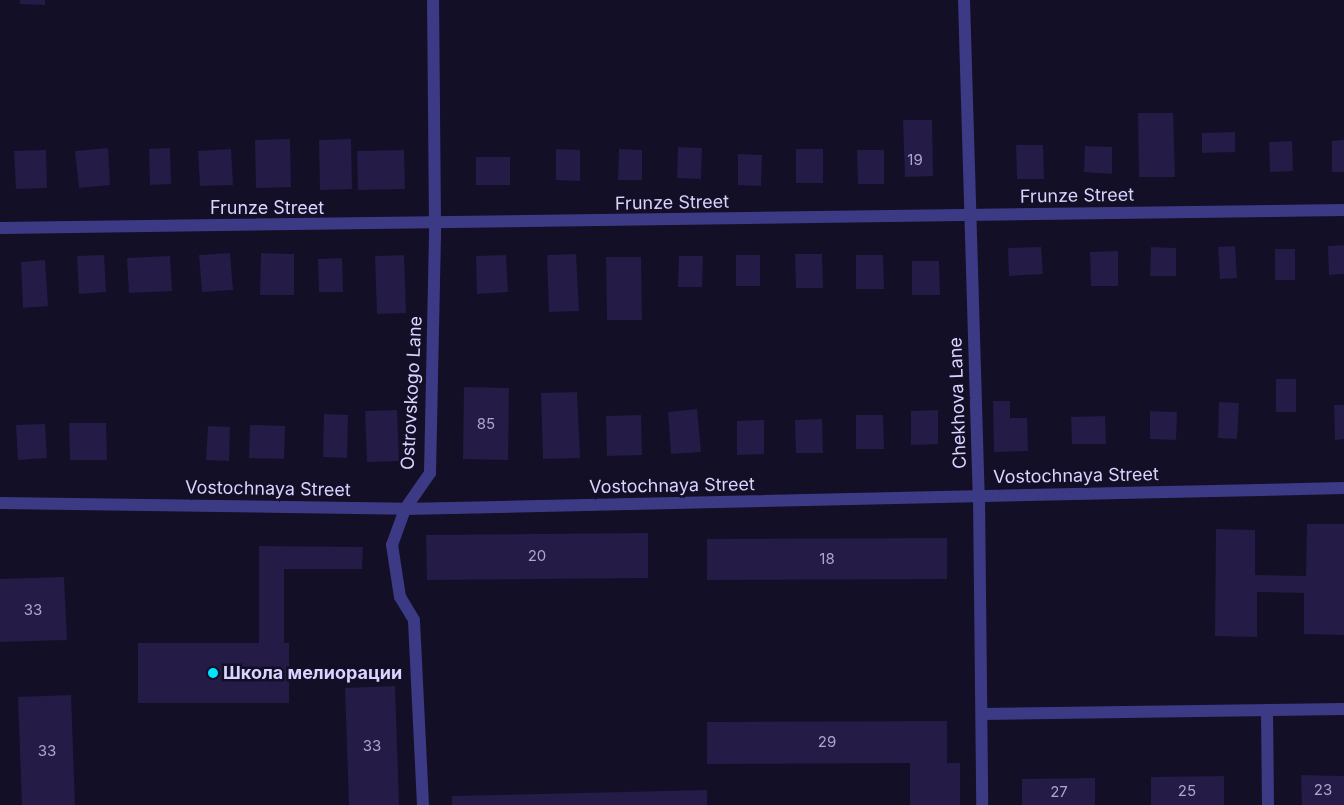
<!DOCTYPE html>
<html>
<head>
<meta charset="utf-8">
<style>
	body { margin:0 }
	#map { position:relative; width:1344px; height:805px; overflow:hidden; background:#130f26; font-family:Inter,sans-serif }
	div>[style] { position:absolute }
	.building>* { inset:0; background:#241b47 }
	.service>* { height:12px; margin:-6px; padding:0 6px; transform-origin:6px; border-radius:6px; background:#3d3a85 }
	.minor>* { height:12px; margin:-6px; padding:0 6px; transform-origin:6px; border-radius:6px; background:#3d3a85 }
	.dots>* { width:14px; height:14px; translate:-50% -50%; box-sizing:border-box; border:2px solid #130f26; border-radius:50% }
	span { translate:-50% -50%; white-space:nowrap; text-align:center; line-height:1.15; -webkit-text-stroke:5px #130f26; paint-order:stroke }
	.number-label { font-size:15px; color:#aca6d1 }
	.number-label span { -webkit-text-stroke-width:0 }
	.street-label { font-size:18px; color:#d9d4ff }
	.poi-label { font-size:18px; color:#d9d4ff; font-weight:700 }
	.left { translate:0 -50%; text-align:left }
</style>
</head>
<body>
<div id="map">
	<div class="building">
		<div style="clip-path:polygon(20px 0,45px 0,45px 5px,20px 4px)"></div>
		<div style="clip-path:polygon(1138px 113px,1173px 113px,1175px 177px,1139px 177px)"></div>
		<div style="clip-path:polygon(903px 120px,932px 120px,933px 176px,905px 177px)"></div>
		<div style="clip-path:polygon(1235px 132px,1235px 152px,1202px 153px,1202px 133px)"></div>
		<div style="clip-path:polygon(290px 139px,291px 187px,256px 188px,255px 140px)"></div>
		<div style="clip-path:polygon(351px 139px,352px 189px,320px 190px,319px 140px)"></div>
		<div style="clip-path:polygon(1344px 140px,1344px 172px,1332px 172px,1332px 141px)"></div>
		<div style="clip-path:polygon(1292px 141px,1293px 171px,1270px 172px,1269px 142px)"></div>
		<div style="clip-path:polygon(1016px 145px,1043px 145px,1044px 179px,1017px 179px)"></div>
		<div style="clip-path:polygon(1085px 146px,1112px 147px,1112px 174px,1084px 172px)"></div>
		<div style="clip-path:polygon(678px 147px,702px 148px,701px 179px,677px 178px)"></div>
		<div style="clip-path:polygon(108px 148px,110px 185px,79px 188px,75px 151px)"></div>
		<div style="clip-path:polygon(170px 148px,171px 184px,150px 185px,149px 149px)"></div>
		<div style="clip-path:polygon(231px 149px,233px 185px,200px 186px,198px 151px)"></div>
		<div style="clip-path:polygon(556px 149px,580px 150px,580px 181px,556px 180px)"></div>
		<div style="clip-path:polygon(619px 149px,642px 150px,642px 180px,618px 180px)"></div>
		<div style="clip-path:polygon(796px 149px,823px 149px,823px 183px,796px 183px)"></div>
		<div style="clip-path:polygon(46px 150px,47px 188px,16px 189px,14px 151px)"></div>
		<div style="clip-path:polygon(404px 150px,405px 189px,358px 190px,357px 151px)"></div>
		<div style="clip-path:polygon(857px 150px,884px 150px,884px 184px,858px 184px)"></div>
		<div style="clip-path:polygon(738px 154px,762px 155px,761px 186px,738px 185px)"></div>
		<div style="clip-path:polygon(476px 157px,510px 157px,510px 185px,476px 185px)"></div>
		<div style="clip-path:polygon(1344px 245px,1344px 274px,1329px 275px,1328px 246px)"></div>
		<div style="clip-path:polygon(1235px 246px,1237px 278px,1220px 279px,1218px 247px)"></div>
		<div style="clip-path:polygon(1041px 247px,1043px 274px,1009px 276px,1008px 248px)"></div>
		<div style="clip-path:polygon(1151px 247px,1176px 248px,1176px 276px,1150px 276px)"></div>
		<div style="clip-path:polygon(1275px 249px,1295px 249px,1295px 280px,1275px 280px)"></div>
		<div style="clip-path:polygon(1118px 251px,1118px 286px,1091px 286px,1090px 252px)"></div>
		<div style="clip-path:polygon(230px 253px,233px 290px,202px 292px,199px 255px)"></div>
		<div style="clip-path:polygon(261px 253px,294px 254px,294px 295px,260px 295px)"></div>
		<div style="clip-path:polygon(576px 254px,579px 311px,549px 312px,547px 255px)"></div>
		<div style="clip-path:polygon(795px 254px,822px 254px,823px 288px,796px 288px)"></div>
		<div style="clip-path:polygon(104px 255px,106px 292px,79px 294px,77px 256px)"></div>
		<div style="clip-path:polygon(404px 255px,406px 313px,377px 314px,375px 256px)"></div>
		<div style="clip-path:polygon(506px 255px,508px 292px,477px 294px,476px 256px)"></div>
		<div style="clip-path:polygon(736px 255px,760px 255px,760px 286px,736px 286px)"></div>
		<div style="clip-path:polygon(856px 255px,883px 255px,884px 289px,856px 289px)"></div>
		<div style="clip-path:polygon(170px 256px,172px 291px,129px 293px,127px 258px)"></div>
		<div style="clip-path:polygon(679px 256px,703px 256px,702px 287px,678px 287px)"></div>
		<div style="clip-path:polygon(606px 257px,641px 257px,642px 320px,607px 320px)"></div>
		<div style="clip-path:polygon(342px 258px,343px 292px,319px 292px,318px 259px)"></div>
		<div style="clip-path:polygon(45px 260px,48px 306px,23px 308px,21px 262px)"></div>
		<div style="clip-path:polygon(912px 261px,939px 261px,940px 295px,912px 295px)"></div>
		<div style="clip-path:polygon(1276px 379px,1296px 379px,1296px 412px,1276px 412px)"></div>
		<div style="clip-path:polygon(464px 387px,509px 388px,508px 460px,463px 459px)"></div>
		<div style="clip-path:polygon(577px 392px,580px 458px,543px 459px,541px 393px)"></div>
		<div style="clip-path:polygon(993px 401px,1010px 401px,1010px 418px,1027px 418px,1028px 451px,994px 452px)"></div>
		<div style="clip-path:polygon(1219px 402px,1239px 403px,1237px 439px,1218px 438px)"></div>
		<div style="clip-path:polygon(1334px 405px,1344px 405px,1344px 439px,1335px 440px)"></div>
		<div style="clip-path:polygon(697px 409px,701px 452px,671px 454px,668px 412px)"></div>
		<div style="clip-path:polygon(397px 410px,399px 461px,367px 462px,365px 411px)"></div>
		<div style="clip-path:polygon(938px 410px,938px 444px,911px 445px,911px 411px)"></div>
		<div style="clip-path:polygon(1150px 411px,1177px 412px,1176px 440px,1150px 439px)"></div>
		<div style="clip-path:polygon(324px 414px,348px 415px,347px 458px,323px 457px)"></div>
		<div style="clip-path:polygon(641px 415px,642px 455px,607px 456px,606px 416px)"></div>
		<div style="clip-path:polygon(856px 415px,883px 415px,884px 449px,856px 449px)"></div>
		<div style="clip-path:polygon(1105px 416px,1106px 444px,1072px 444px,1071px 417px)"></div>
		<div style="clip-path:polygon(822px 419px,823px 453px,796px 453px,795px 420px)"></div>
		<div style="clip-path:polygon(764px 420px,764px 454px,737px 455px,737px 421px)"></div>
		<div style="clip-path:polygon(69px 423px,106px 423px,107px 460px,70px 460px)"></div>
		<div style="clip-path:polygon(45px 424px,47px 458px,18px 460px,16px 425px)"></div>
		<div style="clip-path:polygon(250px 425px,285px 426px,284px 459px,249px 458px)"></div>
		<div style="clip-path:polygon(208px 426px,230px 427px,229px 461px,206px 460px)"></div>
		<div style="clip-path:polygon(1307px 524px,1344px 524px,1344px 635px,1304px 634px,1304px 593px,1257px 592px,1257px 637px,1215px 636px,1216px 529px,1255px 530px,1255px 575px,1306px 576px)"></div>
		<div style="clip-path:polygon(648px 533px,648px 578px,427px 580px,426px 535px)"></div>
		<div style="clip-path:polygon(947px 538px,947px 579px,707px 580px,707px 539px)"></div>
		<div style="clip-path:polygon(259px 546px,363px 547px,362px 569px,284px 569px,284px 643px,289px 643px,289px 703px,138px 703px,138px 643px,259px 643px)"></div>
		<div style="clip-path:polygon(64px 577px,67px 640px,0 642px,0 579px)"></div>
		<div style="clip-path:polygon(395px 686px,399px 805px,349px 805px,345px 688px)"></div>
		<div style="clip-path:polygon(71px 695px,75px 805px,22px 805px,18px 697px)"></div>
		<div style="clip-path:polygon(947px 721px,947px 763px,960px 763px,960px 805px,910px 805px,910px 763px,707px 764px,707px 722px)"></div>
		<div style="clip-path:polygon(1301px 775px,1344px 776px,1344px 805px,1302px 805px)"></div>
		<div style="clip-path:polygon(1224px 776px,1224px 805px,1151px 805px,1151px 777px)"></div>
		<div style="clip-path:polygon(1095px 778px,1095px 805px,1022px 805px,1022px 779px)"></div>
		<div style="clip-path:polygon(707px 790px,707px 805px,452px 805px,452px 796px)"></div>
	</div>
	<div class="service">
		<div style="left:1267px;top:710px;width:95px;rotate:89.4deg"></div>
		<div style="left:983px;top:714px;width:361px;rotate:-0.8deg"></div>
	</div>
	<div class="minor">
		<div style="left:964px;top:0;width:496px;rotate:88.3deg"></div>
		<div style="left:979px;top:496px;width:309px;rotate:89.4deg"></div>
		<div style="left:0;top:228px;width:1344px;rotate:-0.77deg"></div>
		<div style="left:0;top:503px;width:405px;rotate:0.8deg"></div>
		<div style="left:405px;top:509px;width:939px;rotate:-1.28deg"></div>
		<div style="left:423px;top:805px;width:185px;rotate:-92.8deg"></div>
		<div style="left:414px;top:620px;width:27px;rotate:-121deg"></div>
		<div style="left:400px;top:597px;width:53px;rotate:-98.7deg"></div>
		<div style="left:392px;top:545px;width:38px;rotate:-70deg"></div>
		<div style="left:405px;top:509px;width:44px;rotate:-55.2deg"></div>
		<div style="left:430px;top:473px;width:249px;rotate:-88.8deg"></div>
		<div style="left:435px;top:224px;width:224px;rotate:-90.5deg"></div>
	</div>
	<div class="dots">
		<div style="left:213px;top:673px;background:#00e5ff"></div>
	</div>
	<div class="number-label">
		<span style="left:915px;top:160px">19</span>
		<span style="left:486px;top:424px">85</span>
		<span style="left:537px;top:556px">20</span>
		<span style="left:827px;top:559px">18</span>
		<span style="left:33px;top:610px">33</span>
		<span style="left:827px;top:742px">29</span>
		<span style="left:372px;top:746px">33</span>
		<span style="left:47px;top:751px">33</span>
		<span style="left:1323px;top:790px">23</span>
		<span style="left:1187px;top:791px">25</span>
		<span style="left:1059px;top:792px">27</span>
	</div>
	<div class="street-label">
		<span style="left:1077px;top:196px;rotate:-1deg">Frunze Street</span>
		<span style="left:672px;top:203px;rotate:-1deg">Frunze Street</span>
		<span style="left:267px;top:208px">Frunze Street</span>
		<span style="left:412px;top:393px;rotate:-87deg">Ostrovskogo Lane</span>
		<span style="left:958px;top:403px;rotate:-92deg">Chekhova Lane</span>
		<span style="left:1076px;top:476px;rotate:-1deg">Vostochnaya Street</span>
		<span style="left:672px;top:486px;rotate:-1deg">Vostochnaya Street</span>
		<span style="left:268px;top:489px;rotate:1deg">Vostochnaya Street</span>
	</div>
	<div class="poi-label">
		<span class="left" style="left:223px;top:673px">Школа мелиорации</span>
	</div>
</div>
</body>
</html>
